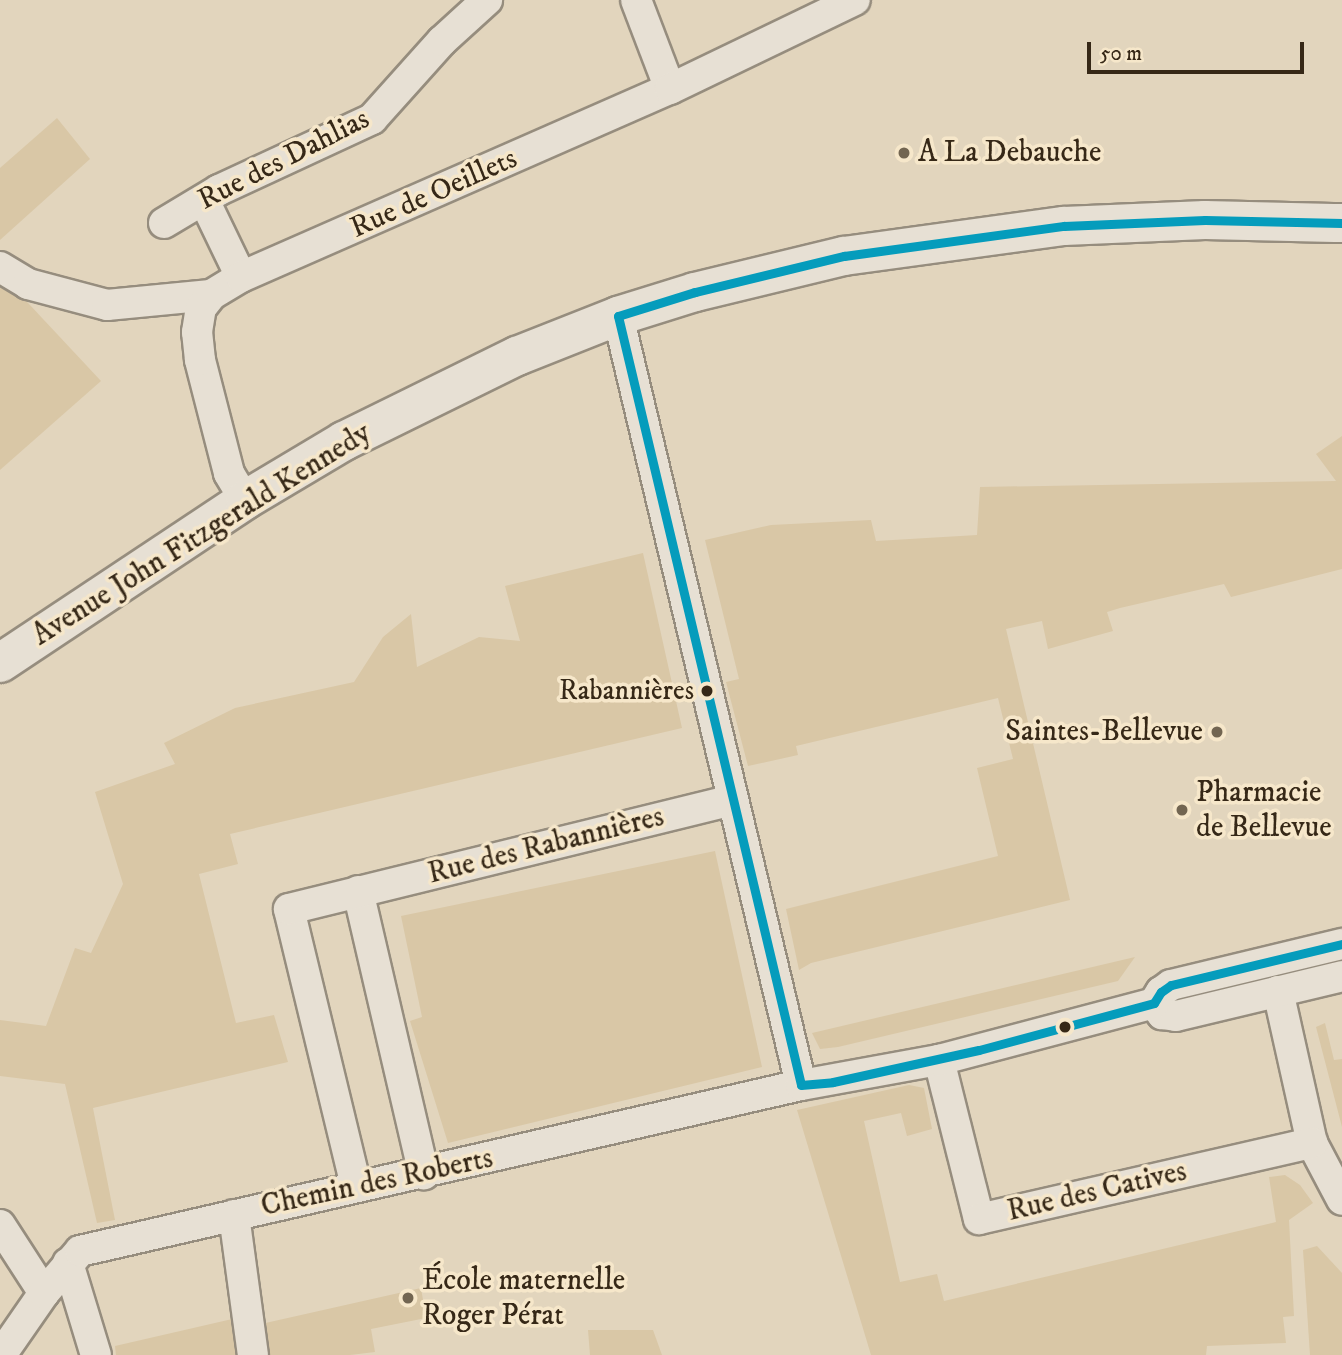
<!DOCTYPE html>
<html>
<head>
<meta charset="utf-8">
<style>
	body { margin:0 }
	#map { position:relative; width:1342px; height:1355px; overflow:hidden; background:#e2d5bd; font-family:"IM FELL DW Pica",serif }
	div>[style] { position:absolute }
	.green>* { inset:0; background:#d9c7a6 }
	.roads { filter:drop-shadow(2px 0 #968d7e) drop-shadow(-2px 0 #968d7e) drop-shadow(0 2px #968d7e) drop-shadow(0 -2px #968d7e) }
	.minor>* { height:30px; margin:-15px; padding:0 15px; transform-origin:15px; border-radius:15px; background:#e7e0d4 }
	.secondary>* { height:38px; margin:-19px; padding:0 19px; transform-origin:19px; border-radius:19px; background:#e7e0d4 }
	.bus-1>* { height:9px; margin:-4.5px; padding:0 4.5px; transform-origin:4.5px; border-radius:4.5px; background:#059cbc }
	.dots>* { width:19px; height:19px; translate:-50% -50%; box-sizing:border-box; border:4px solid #f6e7ca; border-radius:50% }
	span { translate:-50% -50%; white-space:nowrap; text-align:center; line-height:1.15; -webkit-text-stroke:7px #f6e7ca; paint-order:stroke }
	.bus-label { font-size:28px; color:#362817 }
	.right { translate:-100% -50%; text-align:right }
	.poi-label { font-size:30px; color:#362817 }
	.left { translate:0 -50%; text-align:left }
	.street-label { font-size:30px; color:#362817 }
	.scale { position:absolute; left:1087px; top:42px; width:217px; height:32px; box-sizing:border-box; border:4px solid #362817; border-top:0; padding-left:9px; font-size:21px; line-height:24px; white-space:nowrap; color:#362817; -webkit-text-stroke:5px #f6e7ca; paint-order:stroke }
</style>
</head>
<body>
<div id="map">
	<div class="green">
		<div style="clip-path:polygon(57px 118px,90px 159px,0 240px,0 168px)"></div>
		<div style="clip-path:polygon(0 273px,101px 381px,0 470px)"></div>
		<div style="clip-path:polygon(1342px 436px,1342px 569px,1231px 597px,1224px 584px,1120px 608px,1107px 612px,1113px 631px,1048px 649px,1042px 621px,1006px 629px,1070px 900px,811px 963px,799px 970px,786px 909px,998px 856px,977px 768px,1013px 759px,998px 698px,796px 746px,798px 755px,748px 766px,726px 682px,739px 679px,705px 540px,771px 525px,871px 520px,876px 541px,977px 535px,980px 487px,1336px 481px,1316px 454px)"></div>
		<div style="clip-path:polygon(643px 553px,682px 728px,230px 834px,238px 864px,199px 874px,236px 1023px,274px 1015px,288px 1062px,93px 1108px,115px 1220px,97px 1223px,65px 1084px,0 1076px,0 1020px,46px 1026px,75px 948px,91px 953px,123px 884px,95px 792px,175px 764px,164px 743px,235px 708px,354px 682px,383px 637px,411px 614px,417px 667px,479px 637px,520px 641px,505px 586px)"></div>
		<div style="clip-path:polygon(715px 851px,762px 1067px,448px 1143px,410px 1021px,422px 1017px,401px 916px)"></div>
		<div style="clip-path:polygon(1135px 957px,1118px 981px,838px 1047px,820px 1049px,812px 1033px)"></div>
		<div style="clip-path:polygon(1325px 1023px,1334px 1060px,1342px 1059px,1342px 1127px,1316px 1027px)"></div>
		<div style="clip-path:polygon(909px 1085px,924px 1088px,932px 1129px,907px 1136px,901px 1113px,864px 1121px,900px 1282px,937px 1274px,944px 1301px,1276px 1222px,1269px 1177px,1285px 1175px,1300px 1185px,1313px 1203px,1289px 1220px,1294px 1316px,1283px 1317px,1286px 1343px,1207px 1346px,1206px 1355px,871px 1355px,797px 1110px)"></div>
		<div style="clip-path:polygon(1317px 1246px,1342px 1273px,1342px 1355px,1310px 1355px,1303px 1250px)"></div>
		<div style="clip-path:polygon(421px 1288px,426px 1318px,371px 1329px,375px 1352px,350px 1355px,266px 1355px,261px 1324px)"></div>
		<div style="clip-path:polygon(241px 1317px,244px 1355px,116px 1355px,115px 1346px)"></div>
		<div style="clip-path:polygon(588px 1330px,653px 1330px,662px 1355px,590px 1355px)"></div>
	</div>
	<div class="roads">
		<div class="minor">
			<div style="left:636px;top:0;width:95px;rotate:69.1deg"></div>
			<div style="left:204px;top:200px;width:85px;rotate:64.3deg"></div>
			<div style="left:164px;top:223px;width:64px;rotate:-31deg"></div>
			<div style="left:219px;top:190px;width:169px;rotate:-24.9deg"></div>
			<div style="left:372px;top:119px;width:105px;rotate:-48.1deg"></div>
			<div style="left:442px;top:41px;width:61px;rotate:-42.3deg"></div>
			<div style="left:0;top:267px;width:33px;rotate:31deg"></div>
			<div style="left:28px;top:284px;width:82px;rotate:14.9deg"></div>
			<div style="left:107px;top:305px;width:104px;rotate:-5.5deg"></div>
			<div style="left:618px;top:316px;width:790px;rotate:76.61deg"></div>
			<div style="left:245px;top:500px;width:31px;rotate:-121deg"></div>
			<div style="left:229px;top:473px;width:117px;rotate:-104.4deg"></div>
			<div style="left:200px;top:360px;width:28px;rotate:-96deg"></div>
			<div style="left:197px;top:332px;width:24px;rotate:-81deg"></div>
			<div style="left:201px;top:308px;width:16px;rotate:-52deg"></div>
			<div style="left:211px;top:295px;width:35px;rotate:-31deg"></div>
			<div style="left:241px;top:277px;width:468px;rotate:-23.7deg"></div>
			<div style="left:670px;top:89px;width:205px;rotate:-25.7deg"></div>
			<div style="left:358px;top:891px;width:291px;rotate:76.9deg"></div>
			<div style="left:1278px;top:991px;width:156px;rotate:77.4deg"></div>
			<div style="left:1312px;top:1143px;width:64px;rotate:62.2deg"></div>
			<div style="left:1154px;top:1003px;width:14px;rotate:54deg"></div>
			<div style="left:1162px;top:1014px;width:14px;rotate:8deg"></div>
			<div style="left:1176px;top:1016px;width:171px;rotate:-13.5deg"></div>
			<div style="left:939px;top:1060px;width:164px;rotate:75.9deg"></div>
			<div style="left:979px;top:1219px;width:342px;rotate:-12.9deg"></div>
			<div style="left:356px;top:1186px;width:285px;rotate:-103.6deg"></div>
			<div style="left:289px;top:909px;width:457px;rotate:-13.8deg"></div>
			<div style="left:234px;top:1215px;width:141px;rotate:82.3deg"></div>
			<div style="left:0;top:1225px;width:81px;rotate:57.1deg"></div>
			<div style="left:68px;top:1263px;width:96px;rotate:73.1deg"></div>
			<div style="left:1px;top:1355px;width:75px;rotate:-55.3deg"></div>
			<div style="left:44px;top:1293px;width:55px;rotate:-49.4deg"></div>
			<div style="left:80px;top:1251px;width:740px;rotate:-12.97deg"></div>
			<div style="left:801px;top:1085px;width:140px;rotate:-10.3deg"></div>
			<div style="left:939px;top:1060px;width:222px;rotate:-14.8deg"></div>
			<div style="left:1154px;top:1003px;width:13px;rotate:-58deg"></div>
			<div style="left:1161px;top:992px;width:12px;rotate:-35deg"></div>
			<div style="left:1171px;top:985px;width:176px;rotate:-13.5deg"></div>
		</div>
		<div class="secondary">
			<div style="left:0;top:663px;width:294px;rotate:-33.6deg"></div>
			<div style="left:245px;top:500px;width:115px;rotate:-30.8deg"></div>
			<div style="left:344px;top:441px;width:193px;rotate:-26.2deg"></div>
			<div style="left:517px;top:356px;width:109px;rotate:-21.6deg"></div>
			<div style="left:618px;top:316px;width:81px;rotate:-17.3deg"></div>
			<div style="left:695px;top:292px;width:153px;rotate:-13.6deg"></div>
			<div style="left:844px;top:256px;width:222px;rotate:-7.8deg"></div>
			<div style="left:1064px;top:226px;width:141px;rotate:-2.4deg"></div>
			<div style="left:1205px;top:220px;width:137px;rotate:1.3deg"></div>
		</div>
	</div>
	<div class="bus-1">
		<div style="left:618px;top:316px;width:790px;rotate:76.61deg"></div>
		<div style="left:618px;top:316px;width:81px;rotate:-17.3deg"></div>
		<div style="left:695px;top:292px;width:153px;rotate:-13.6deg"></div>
		<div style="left:844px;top:256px;width:222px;rotate:-7.8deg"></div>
		<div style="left:1064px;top:226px;width:141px;rotate:-2.4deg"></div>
		<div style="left:1205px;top:220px;width:137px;rotate:1.3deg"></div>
		<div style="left:801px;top:1085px;width:32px;rotate:-5deg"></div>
		<div style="left:833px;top:1082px;width:149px;rotate:-12.4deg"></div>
		<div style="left:979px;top:1050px;width:181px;rotate:-15deg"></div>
		<div style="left:1154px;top:1003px;width:13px;rotate:-58deg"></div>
		<div style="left:1161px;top:992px;width:12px;rotate:-35deg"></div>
		<div style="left:1171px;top:985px;width:176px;rotate:-13.5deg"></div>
	</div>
	<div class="dots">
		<div style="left:904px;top:153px;background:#726551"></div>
		<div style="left:707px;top:691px;background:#362817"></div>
		<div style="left:1217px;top:732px;background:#726551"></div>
		<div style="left:1182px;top:810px;background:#726551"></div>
		<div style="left:1065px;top:1027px;background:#362817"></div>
		<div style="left:408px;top:1298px;background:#726551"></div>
	</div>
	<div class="bus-label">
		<span class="right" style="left:694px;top:691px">Rabannières</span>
	</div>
	<div class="poi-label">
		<span class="left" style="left:918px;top:153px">A La Debauche</span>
		<span class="right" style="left:1203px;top:732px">Saintes-Bellevue</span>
		<span class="left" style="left:1196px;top:810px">Pharmacie<br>de Bellevue</span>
		<span class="left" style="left:422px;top:1298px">École maternelle<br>Roger Pérat</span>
	</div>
	<div class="street-label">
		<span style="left:284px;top:160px;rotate:-27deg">Rue des Dahlias</span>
		<span style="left:434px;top:194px;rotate:-24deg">Rue de Oeillets</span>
		<span style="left:202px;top:535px;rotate:-32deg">Avenue John Fitzgerald Kennedy</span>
		<span style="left:546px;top:846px;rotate:-14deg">Rue des Rabannières</span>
		<span style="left:377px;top:1183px;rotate:-12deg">Chemin des Roberts</span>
		<span style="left:1097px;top:1192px;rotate:-13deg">Rue des Catives</span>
	</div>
	<div class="scale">50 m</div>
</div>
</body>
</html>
